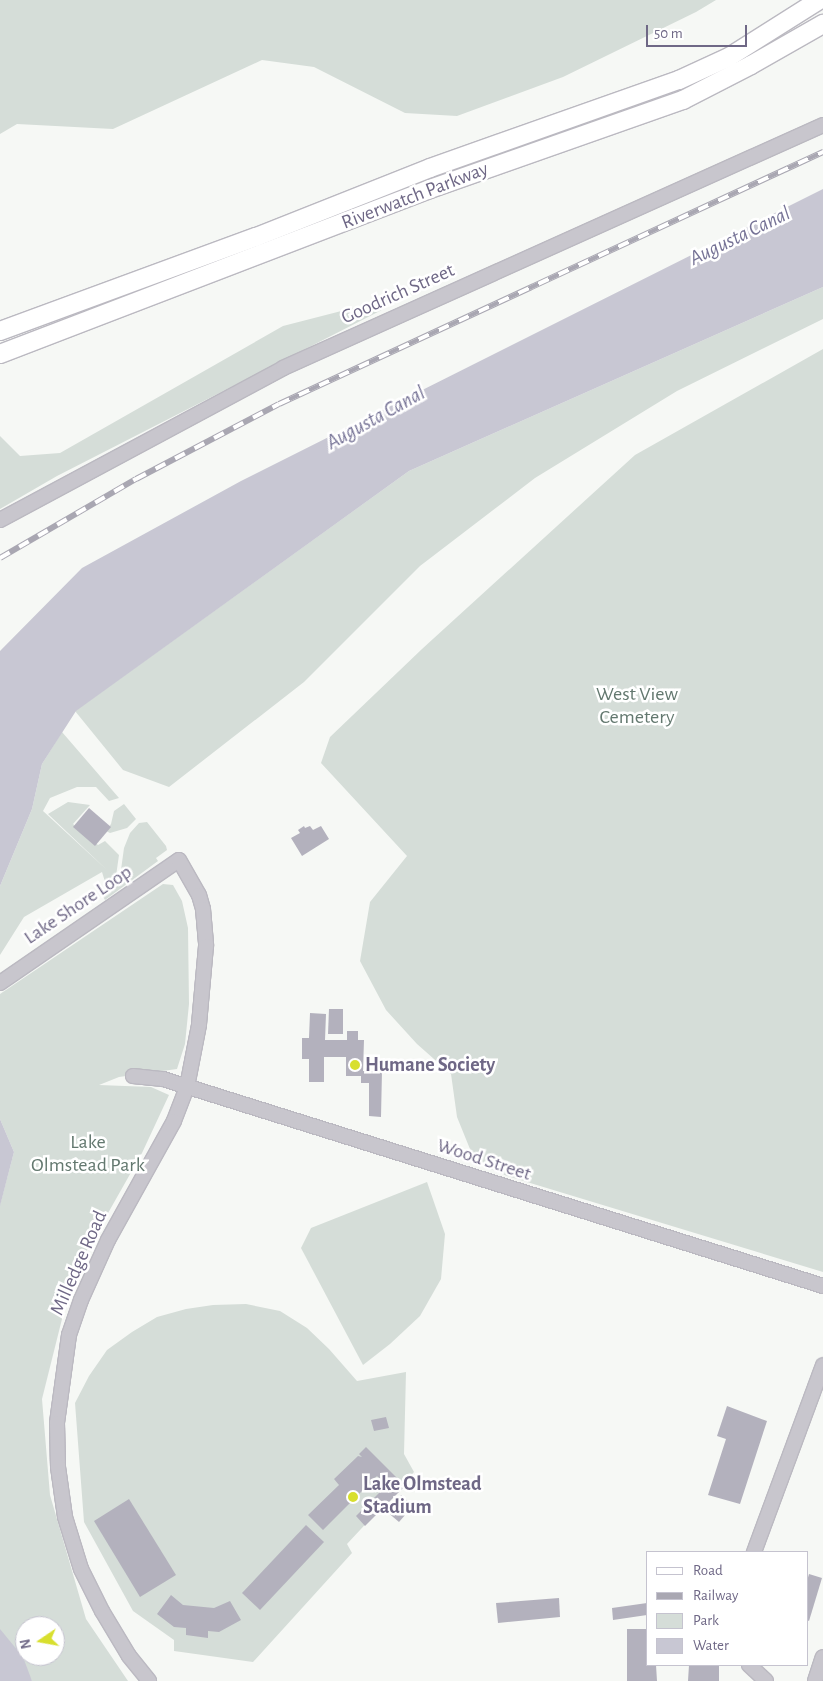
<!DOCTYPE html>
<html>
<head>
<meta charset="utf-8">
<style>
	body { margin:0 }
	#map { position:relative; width:823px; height:1681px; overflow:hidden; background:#f6f8f5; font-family:"Alegreya Sans",sans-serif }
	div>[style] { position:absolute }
	.green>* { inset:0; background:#d5ddd8 }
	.water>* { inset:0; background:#c8c7d3 }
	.building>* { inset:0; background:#b3b1bd }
	.roads { filter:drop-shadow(1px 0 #bbb9c1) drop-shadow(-1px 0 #bbb9c1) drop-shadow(0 1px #bbb9c1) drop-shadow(0 -1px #bbb9c1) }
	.minor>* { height:14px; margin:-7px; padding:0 7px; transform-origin:7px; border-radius:7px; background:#c8c6cd }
	.major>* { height:18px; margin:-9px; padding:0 9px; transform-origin:9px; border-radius:9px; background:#fff }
	.rail>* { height:5.5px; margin-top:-2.75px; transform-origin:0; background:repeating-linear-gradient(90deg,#fff 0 11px,#a9a7b2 0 22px); box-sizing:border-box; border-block:1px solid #a9a7b2 }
	.dots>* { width:14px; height:14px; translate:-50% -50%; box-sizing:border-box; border:2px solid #fff; border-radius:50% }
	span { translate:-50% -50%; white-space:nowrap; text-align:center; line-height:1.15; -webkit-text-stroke:5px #fff; paint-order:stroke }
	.street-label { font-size:20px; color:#6f6886 }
	.park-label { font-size:20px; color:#63786f }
	.poi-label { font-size:20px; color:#6f6886; font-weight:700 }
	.left { translate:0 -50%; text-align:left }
	.water-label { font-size:21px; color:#767396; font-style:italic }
	.legend { position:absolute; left:646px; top:1551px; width:162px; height:115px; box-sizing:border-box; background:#fff; border:1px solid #c5c3cf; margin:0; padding:6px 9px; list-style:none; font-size:15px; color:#6f6886 }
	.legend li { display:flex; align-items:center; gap:10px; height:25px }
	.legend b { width:25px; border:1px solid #c5c3cf }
	.north { position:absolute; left:15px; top:1616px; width:50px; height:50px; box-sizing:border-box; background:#fff; border:1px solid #c5c3cf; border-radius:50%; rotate:258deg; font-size:14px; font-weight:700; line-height:20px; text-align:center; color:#6f6886 }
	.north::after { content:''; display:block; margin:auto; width:18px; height:22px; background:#d8df2e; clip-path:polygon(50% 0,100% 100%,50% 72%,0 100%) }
	.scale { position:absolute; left:646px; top:25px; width:101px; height:22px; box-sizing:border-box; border:2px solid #6f6886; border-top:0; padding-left:6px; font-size:15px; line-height:18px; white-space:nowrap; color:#6f6886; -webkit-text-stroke:4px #fff; paint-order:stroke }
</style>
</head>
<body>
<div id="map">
	<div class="green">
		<div style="clip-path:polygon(0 0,716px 0,696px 12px,563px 77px,457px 116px,405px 113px,314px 67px,262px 60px,113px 129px,17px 124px,0 134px)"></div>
		<div style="clip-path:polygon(823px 287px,823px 319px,677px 391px,535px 478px,420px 566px,304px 682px,169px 787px,123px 770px,75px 711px,409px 471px)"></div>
		<div style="clip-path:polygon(419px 291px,57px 476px,0 509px,0 436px,20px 456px,60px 453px,283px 326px)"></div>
		<div style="clip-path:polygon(823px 349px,823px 1272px,507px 1176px,488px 1168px,472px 1154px,457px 1117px,451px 1074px,417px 1044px,386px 1010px,360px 961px,370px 902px,407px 856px,321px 763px,330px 737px,422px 649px,635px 455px)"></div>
		<div style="clip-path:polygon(62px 732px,119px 798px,109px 801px,96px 787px,77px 787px,50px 798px,43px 811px,107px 870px,48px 814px,68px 802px,90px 805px,73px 824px,98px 845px,105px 841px,119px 855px,116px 876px,106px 885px,102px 872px,24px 917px,0 955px,0 886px,32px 809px,42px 764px)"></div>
		<div style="clip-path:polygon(124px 804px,136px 819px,127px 828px,110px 833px,106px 831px,111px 824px,114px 811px)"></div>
		<div style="clip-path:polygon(147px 822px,166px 846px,167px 850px,156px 858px,158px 861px,105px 900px,101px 893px,120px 877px,124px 848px,130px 833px,139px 823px)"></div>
		<div style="clip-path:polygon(evenodd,163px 884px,173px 885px,182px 901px,188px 928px,189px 1004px,185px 1044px,177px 1069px,119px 1077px,99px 1085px,151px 1087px,169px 1095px,142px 1153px,73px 1275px,42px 1399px,50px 1495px,86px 1619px,128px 1681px,32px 1681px,0 1631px,0 1205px,14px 1152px,0 1119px,0 994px,163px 884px,25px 1626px,55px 1626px,55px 1656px,25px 1656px,25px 1626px)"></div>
		<div style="clip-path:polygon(427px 1182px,445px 1234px,441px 1279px,420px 1316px,390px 1344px,363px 1365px,301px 1248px,311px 1228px)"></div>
		<div style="clip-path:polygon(246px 1304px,280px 1311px,307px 1328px,329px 1349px,357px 1381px,406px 1372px,404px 1454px,414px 1472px,347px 1544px,352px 1553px,253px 1662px,174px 1651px,174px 1640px,133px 1611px,84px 1522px,75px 1403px,89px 1376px,107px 1350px,132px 1332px,157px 1317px,186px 1309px,213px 1305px)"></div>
	</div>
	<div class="water">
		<div style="clip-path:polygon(823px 189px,823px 287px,409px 471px,76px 711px,42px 764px,32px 809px,0 886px,0 651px,82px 568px,241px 481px)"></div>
		<div style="clip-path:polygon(0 1119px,14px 1152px,0 1206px)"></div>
		<div style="clip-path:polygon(0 1629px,23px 1657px,32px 1681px,0 1681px)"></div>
	</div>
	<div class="building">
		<div style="clip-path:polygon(89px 808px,111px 827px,95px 846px,73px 827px)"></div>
		<div style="clip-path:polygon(304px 826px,305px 828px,310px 826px,313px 830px,321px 826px,329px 839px,302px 856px,291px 838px,300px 833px,298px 830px)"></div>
		<div style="clip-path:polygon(329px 1009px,343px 1009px,343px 1034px,328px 1034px)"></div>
		<div style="clip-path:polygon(310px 1013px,326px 1014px,325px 1040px,347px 1040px,347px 1031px,358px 1031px,358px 1040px,364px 1040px,363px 1071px,382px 1071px,381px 1117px,369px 1116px,369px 1083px,361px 1083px,361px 1076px,346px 1076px,346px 1057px,324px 1057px,324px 1082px,309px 1082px,309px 1059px,302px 1059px,302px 1038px,309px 1038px)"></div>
		<div style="clip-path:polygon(727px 1406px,767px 1421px,740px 1504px,708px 1495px,726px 1439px,717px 1436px)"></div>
		<div style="clip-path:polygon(386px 1417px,389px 1428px,374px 1431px,371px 1420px)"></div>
		<div style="clip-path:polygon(366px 1447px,405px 1486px,365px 1526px,356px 1516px,386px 1486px,377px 1476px,323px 1530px,308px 1515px,339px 1485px,334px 1479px,358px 1456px,362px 1457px,359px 1454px)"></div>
		<div style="clip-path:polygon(401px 1495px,413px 1506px,399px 1522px,386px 1511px)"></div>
		<div style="clip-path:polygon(129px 1499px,176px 1575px,140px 1597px,94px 1521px)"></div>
		<div style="clip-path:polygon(306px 1525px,324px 1542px,260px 1610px,242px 1593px)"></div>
		<div style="clip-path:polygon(809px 1574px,822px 1578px,809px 1621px,807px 1620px,807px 1581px)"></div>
		<div style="clip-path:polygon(171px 1595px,183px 1605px,214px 1608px,230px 1601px,241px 1620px,219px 1632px,208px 1631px,208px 1638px,186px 1635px,186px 1628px,174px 1627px,157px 1614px)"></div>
		<div style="clip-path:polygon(559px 1598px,560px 1617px,498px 1623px,496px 1603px)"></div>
		<div style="clip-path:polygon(647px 1603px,647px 1615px,613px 1620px,612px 1608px)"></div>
		<div style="clip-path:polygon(627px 1629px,647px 1629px,647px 1665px,656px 1665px,657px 1681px,627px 1681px)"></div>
		<div style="clip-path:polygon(689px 1665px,719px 1665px,719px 1681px,688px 1681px)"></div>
	</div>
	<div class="roads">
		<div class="minor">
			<div style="left:0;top:520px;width:321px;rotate:-28.2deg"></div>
			<div style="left:283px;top:368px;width:592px;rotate:-24.23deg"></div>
			<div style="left:0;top:983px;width:217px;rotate:-34.5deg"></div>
			<div style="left:179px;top:860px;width:40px;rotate:60.3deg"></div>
			<div style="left:199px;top:895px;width:15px;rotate:74deg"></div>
			<div style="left:203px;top:909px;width:37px;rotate:85deg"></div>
			<div style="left:206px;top:946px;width:79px;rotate:95.1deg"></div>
			<div style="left:199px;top:1025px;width:63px;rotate:101deg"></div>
			<div style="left:187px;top:1087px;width:36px;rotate:111deg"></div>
			<div style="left:174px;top:1121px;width:136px;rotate:119deg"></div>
			<div style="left:108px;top:1240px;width:66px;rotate:114.2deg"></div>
			<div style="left:81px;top:1300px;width:37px;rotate:109deg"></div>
			<div style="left:69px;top:1335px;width:89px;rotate:97.8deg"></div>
			<div style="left:57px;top:1423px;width:44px;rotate:88.7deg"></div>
			<div style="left:58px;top:1467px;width:50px;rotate:82deg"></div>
			<div style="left:65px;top:1517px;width:54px;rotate:72.9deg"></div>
			<div style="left:81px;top:1569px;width:47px;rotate:63.4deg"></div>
			<div style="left:102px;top:1611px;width:52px;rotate:59deg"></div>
			<div style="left:129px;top:1656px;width:32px;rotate:51deg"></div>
			<div style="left:133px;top:1076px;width:30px;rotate:6deg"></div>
			<div style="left:163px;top:1079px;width:692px;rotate:17.41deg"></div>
			<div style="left:754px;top:1552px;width:199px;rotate:-69.7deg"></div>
			<div style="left:749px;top:1665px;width:23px;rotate:43deg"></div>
			<div style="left:815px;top:1681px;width:25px;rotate:-72deg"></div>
		</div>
		<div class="major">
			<div style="left:0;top:331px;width:273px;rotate:-20.2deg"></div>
			<div style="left:256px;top:237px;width:187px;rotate:-21.6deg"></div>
			<div style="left:430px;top:168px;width:264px;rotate:-19.5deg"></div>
			<div style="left:679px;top:80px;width:55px;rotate:-24.7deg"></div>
			<div style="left:729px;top:57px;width:107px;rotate:-32.3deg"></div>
			<div style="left:0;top:354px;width:461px;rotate:-21deg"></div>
			<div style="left:430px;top:189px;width:268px;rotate:-19.4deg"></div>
			<div style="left:683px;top:100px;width:76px;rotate:-27.2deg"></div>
			<div style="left:751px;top:65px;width:83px;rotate:-29.7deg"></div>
		</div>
	</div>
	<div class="rail">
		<div style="left:0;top:558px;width:157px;rotate:-30.2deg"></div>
		<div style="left:136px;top:479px;width:161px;rotate:-27.7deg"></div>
		<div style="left:279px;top:404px;width:600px;rotate:-24.86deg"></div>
	</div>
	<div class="dots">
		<div style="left:355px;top:1065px;background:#d8df2e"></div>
		<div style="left:353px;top:1497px;background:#d8df2e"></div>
	</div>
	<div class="street-label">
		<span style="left:415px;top:196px;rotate:-21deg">Riverwatch Parkway</span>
		<span style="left:398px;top:294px;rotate:-24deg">Goodrich Street</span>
		<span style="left:78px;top:905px;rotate:-34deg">Lake Shore Loop</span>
		<span style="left:484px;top:1160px;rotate:18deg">Wood Street</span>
		<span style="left:79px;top:1263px;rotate:-66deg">Milledge Road</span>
	</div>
	<div class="park-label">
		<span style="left:637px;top:706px">West View<br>Cemetery</span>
		<span style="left:88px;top:1154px">Lake<br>Olmstead Park</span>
	</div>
	<div class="poi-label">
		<span class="left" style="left:365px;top:1065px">Humane Society</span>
		<span class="left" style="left:363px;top:1496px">Lake Olmstead<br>Stadium</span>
	</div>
	<div class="water-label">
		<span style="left:740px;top:236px;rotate:-26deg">Augusta Canal</span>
		<span style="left:376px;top:418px;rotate:-29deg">Augusta Canal</span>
	</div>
	<ul class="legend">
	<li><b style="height:6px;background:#fff"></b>Road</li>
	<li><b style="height:6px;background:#a9a7b2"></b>Railway</li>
	<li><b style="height:14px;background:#d5ddd8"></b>Park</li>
	<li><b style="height:14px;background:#c8c7d3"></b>Water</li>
	</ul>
	<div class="north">N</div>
	<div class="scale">50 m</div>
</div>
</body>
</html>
